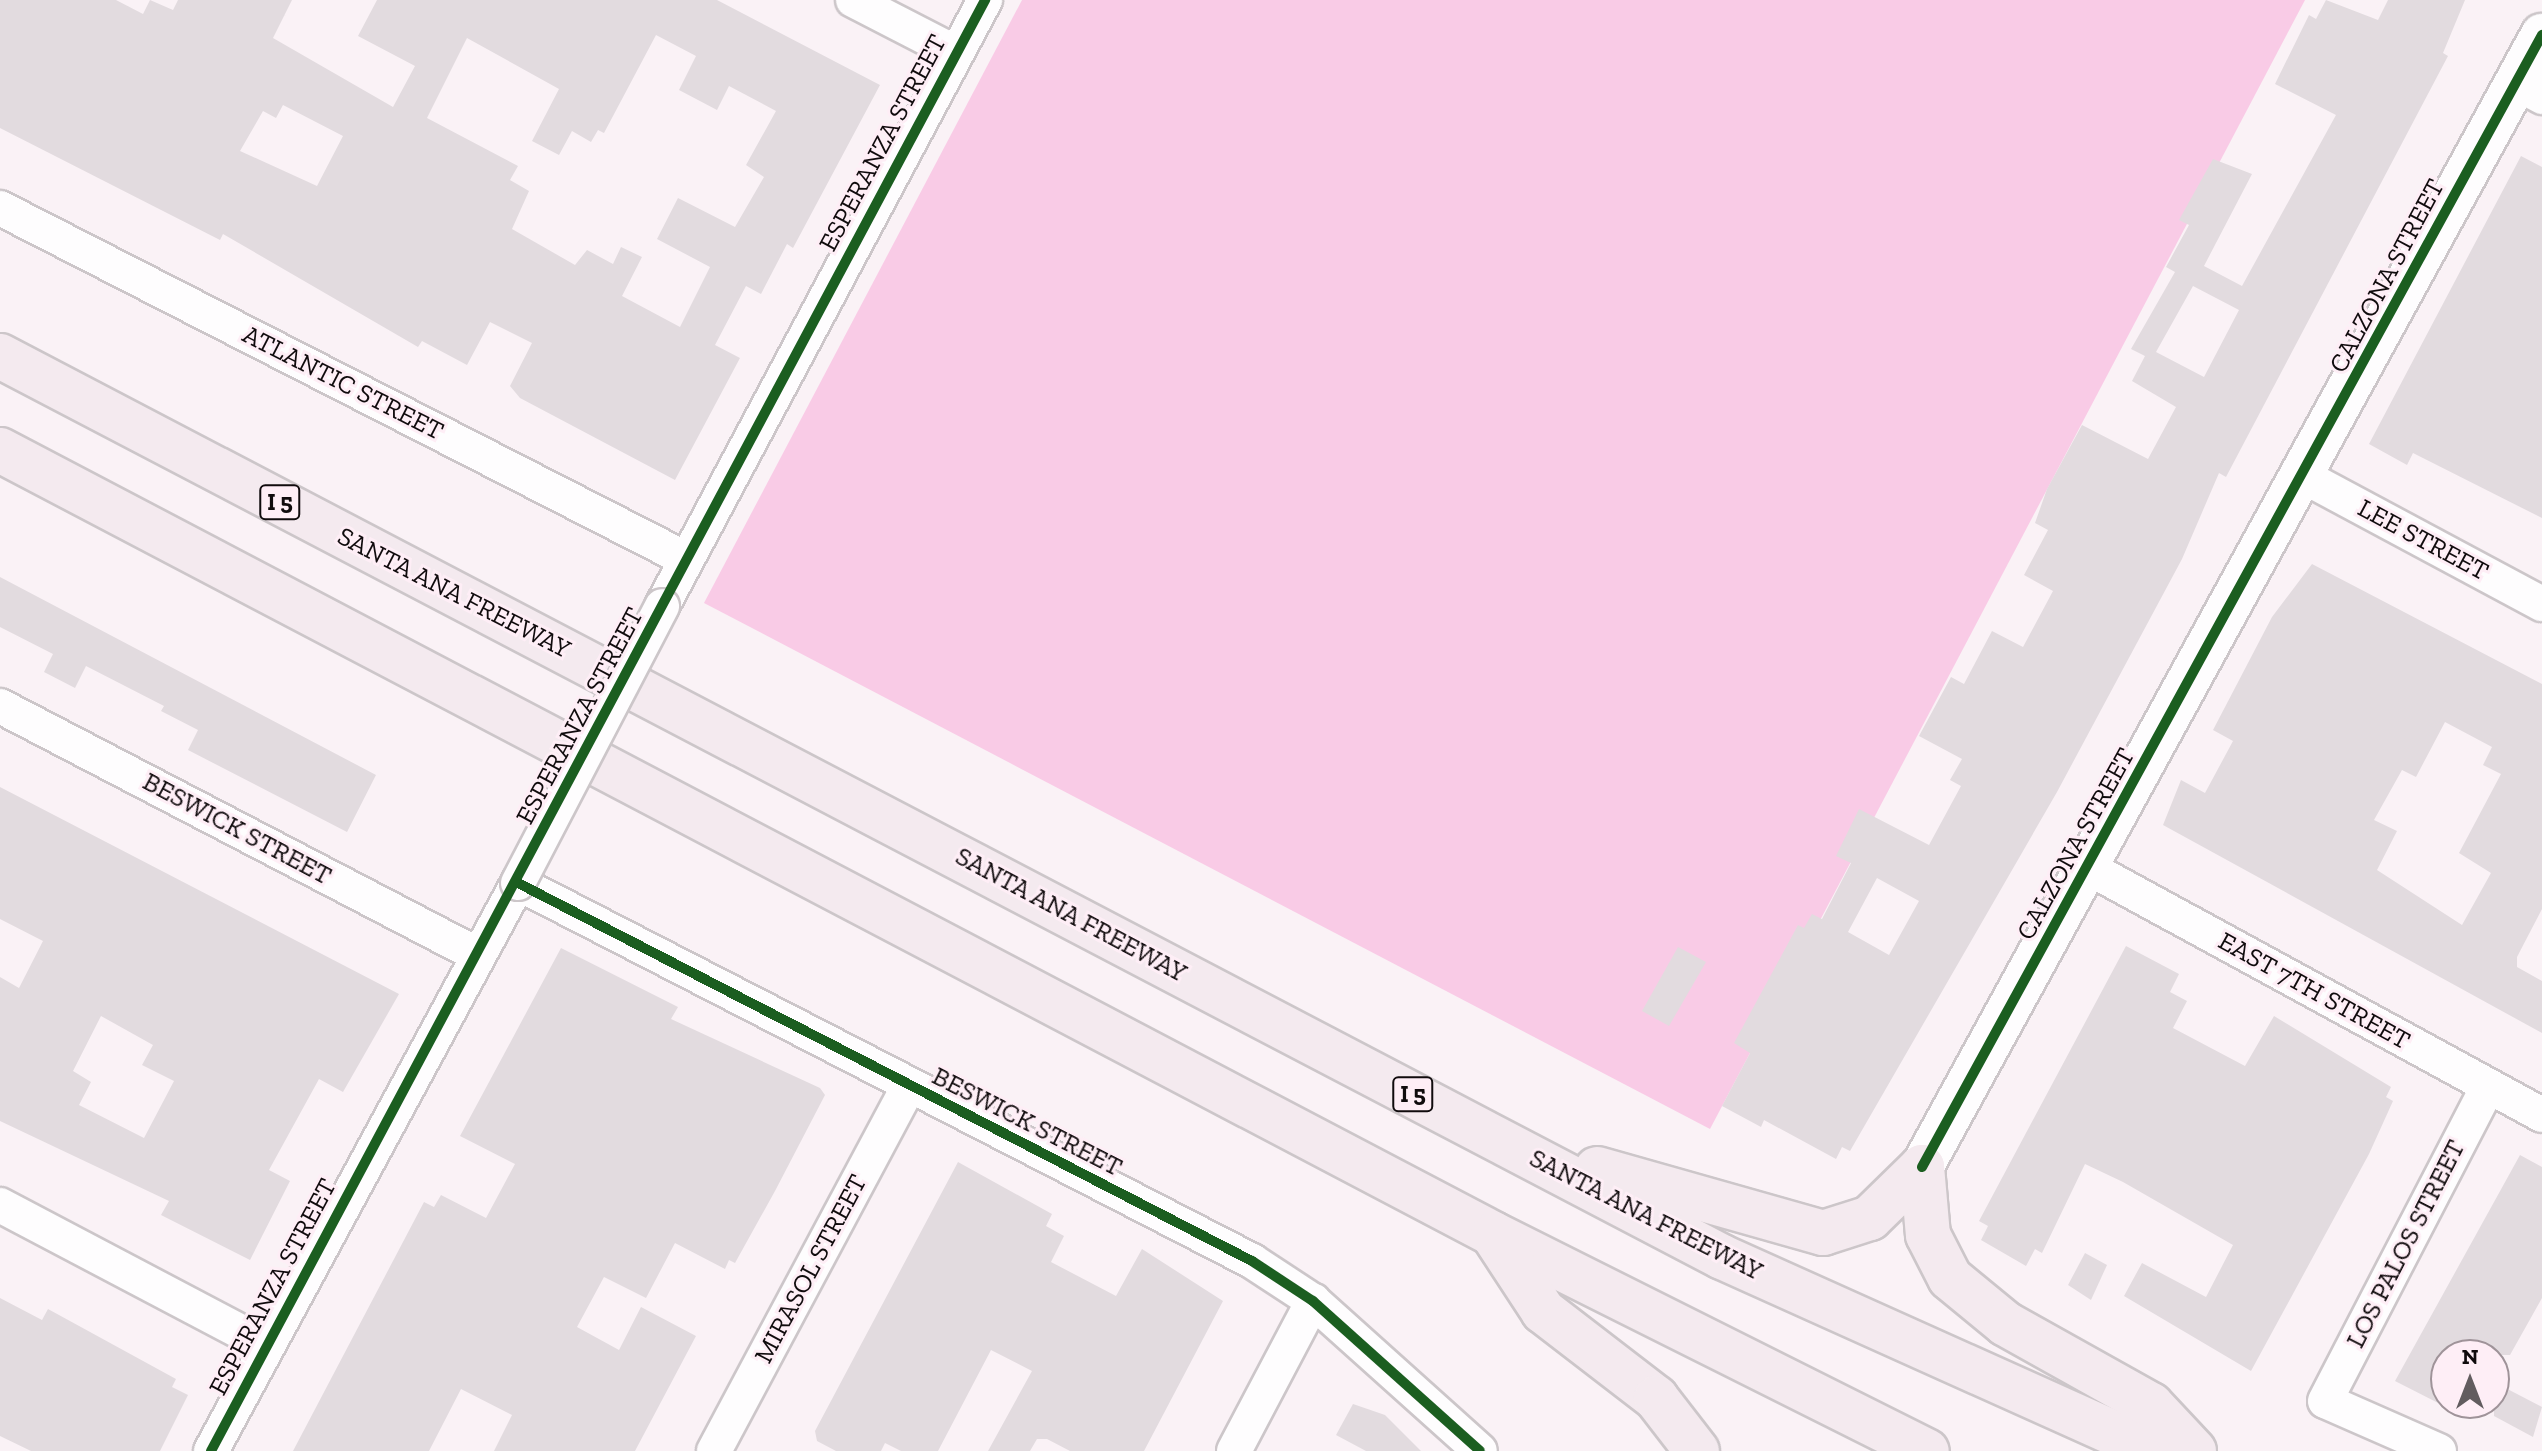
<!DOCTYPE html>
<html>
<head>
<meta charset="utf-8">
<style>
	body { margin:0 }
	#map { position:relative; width:2542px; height:1451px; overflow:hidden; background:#faf2f6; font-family:"Zilla Slab",serif }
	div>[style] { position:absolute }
	.green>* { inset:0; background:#f9cbe6 }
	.building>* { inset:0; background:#e2dbdf }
	.roads { filter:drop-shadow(2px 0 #ccc6c9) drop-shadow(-2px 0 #ccc6c9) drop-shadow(0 2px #ccc6c9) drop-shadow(0 -2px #ccc6c9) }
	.minor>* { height:34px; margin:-17px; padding:0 17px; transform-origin:17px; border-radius:17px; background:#fefdfe }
	.tertiary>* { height:42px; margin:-21px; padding:0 21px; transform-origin:21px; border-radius:21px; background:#fefdfe }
	.motorway>* { height:44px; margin:-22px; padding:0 22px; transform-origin:22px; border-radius:22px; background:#f4eaef }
	.bridges { filter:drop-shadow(2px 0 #ccc6c9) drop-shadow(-2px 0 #ccc6c9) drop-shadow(0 2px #ccc6c9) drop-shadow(0 -2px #ccc6c9) }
	.minor-bridge>* { height:34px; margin:-17px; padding:0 17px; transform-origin:17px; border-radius:17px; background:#fefdfe }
	.cycleway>* { height:10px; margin:-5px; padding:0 5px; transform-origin:5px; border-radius:5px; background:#1b5e20 }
	span { translate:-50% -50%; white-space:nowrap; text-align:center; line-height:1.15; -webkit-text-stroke:6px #feeef6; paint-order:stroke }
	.shield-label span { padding:2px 6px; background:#feeef6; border:2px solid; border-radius:6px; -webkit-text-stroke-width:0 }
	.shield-label { font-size:24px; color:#100b0d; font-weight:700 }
	.street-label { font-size:26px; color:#100b0d }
	.north { position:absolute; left:2430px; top:1339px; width:80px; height:80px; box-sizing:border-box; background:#feeef6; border:2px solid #9f9399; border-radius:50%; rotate:0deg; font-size:22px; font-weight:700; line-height:32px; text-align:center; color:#100b0d }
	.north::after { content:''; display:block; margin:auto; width:28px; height:36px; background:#625c5f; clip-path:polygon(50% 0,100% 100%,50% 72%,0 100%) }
</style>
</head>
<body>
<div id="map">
	<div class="green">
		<div style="clip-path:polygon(1022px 0,2305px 0,1710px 1129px,704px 603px)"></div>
	</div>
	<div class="building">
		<div style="clip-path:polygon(evenodd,0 0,116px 0,143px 14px,150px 0,173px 10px,178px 0,292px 0,273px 38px,393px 107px,415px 66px,358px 36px,377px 0,717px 0,880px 85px,793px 248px,787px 244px,761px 294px,746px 286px,715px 345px,740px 358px,675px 480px,520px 398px,510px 386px,532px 343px,490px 322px,467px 365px,422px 341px,418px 347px,223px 234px,220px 240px,0 128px,0 0,656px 35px,696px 56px,679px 90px,717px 110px,729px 86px,776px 111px,746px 165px,764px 177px,735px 227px,678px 198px,657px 239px,710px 267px,680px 327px,622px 296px,642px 257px,621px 247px,613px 264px,587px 250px,575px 265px,512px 229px,529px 191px,510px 180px,518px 166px,427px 118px,467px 38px,559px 89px,532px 141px,559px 155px,572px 131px,591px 142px,598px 130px,604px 133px,656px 35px,0 0,283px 105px,343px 136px,317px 186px,240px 151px,263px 111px,276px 118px,283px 105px)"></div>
		<div style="clip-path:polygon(evenodd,2326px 0,2378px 20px,2388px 0,2465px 0,2443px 53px,2448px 56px,2226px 477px,2219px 473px,2182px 559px,2057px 792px,1850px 1151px,1842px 1147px,1836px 1159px,1764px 1120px,1761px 1127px,1722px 1106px,1750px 1053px,1734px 1043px,1798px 925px,1804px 928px,1812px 914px,1822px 919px,1851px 863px,1836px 856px,1859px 809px,1929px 845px,1961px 786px,1950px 780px,1962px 759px,1919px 736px,1951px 677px,1964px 684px,1992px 631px,2023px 647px,2053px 591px,2024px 575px,2048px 530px,2035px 523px,2047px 489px,2082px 425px,2148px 459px,2176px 407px,2132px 381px,2145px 356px,2131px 349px,2175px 272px,2166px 267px,2189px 225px,2179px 220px,2213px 159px,2252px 174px,2204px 266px,2242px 286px,2336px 115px,2275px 84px,2309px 15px,2316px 19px,2326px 0,2193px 286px,2239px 310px,2204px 377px,2156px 352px,2193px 286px,2326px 0,1877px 878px,1919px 901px,1889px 955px,1848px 932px,1877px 878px)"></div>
		<div style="clip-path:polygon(2521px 156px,2542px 167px,2542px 518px,2413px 453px,2407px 465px,2369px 444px)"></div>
		<div style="clip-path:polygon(evenodd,2312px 564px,2542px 684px,2542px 909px,2517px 957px,2517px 967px,2542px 981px,2542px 1033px,2163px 825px,2181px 780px,2205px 793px,2233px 741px,2213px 730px,2272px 617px,2312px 564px,2445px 722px,2492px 747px,2483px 765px,2501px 774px,2459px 853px,2491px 873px,2462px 925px,2377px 870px,2397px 831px,2374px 820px,2402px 770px,2416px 777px,2445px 722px)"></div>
		<div style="clip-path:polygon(0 577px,376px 775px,347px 832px,188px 750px,198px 730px,161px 711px,164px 706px,86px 666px,75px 688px,44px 672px,53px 654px,0 627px)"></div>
		<div style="clip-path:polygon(evenodd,0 787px,399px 994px,343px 1092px,319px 1079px,269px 1170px,290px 1181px,250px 1260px,161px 1215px,169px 1201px,0 1121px,0 977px,19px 988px,43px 941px,0 919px,0 787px,101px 1016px,153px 1045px,142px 1065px,174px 1081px,144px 1138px,79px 1105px,91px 1082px,73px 1071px,101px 1016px)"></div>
		<div style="clip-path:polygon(2126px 946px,2179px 974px,2170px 992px,2187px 1001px,2173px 1028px,2245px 1066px,2274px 1016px,2391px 1087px,2386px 1097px,2393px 1101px,2369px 1154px,2251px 1371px,2124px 1296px,2142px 1263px,2206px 1297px,2233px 1245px,2123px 1182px,2085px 1164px,2042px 1253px,2035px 1249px,2026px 1266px,1981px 1240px,1988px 1226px,1979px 1221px)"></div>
		<div style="clip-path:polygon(1678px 947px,1706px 962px,1669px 1026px,1642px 1011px)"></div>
		<div style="clip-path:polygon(561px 948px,678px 1007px,671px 1019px,820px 1088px,825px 1095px,775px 1191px,735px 1263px,729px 1260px,725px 1269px,675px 1243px,646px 1298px,604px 1277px,577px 1327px,619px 1350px,641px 1307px,696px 1336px,635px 1451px,494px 1451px,512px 1415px,461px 1389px,429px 1451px,293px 1451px,424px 1202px,434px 1207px,441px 1195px,486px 1218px,515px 1164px,460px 1136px)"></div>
		<div style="clip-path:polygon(2520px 1155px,2542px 1167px,2542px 1298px,2510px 1355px,2446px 1355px,2446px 1407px,2395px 1381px)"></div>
		<div style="clip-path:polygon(958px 1162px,1052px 1214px,1046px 1226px,1064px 1236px,1051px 1262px,1116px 1296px,1142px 1249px,1223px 1301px,1144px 1451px,1070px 1451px,1047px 1439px,1037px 1439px,1030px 1451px,988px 1451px,1032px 1371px,991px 1350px,938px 1451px,901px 1451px,885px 1443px,881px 1451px,836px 1451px,817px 1441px,815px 1431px)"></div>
		<div style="clip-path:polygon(2085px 1253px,2107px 1265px,2091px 1300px,2068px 1285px)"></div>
		<div style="clip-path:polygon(0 1298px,42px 1320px,48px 1309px,176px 1379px,172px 1387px,188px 1395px,160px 1451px,31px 1451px,0 1436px)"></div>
		<div style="clip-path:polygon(2494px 1382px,2542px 1407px,2533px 1437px,2494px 1416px)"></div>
		<div style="clip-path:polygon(1353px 1404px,1385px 1415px,1421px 1451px,1366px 1451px,1336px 1435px)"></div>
	</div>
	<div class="roads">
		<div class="minor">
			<div style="left:853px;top:0;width:116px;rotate:27.2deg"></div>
			<div style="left:2516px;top:83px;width:30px;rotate:28deg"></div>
			<div style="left:0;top:208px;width:771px;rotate:27.1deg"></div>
			<div style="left:2305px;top:477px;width:269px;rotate:28.2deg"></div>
			<div style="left:662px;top:606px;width:687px;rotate:-61.94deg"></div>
			<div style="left:0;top:706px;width:534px;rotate:27.52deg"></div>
			<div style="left:2087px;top:867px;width:518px;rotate:28.59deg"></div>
			<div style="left:0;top:1205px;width:301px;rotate:27.8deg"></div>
			<div style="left:211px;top:1451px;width:646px;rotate:-61.61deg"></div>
			<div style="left:518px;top:883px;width:826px;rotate:27.25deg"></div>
			<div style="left:1252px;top:1261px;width:73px;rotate:33.3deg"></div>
			<div style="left:1313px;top:1301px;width:224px;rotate:41.9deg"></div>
			<div style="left:714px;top:1451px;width:414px;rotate:-61.9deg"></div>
			<div style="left:1234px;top:1451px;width:170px;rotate:-62.2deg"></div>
			<div style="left:2439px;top:1451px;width:124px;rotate:-156.3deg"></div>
			<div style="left:2325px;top:1401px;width:354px;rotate:-62.6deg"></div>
		</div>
		<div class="tertiary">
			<div style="left:1922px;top:1167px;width:1291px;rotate:-61.29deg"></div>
		</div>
		<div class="motorway">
			<div style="left:0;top:356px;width:1943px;rotate:27.62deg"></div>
			<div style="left:1722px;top:1257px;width:474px;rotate:24.2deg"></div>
			<div style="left:0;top:450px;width:1686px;rotate:27.7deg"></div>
			<div style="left:1493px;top:1234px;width:485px;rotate:26.6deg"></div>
			<div style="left:1922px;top:1167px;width:68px;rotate:85deg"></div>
			<div style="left:1928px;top:1235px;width:48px;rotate:62.9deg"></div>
			<div style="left:1950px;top:1278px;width:72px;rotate:39.4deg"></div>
			<div style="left:2006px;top:1324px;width:166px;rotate:29.2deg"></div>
			<div style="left:2151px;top:1405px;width:63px;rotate:46.9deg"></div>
			<div style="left:1597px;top:1169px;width:235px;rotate:15.8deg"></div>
			<div style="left:1823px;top:1233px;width:49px;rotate:-17.7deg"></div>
			<div style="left:1870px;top:1218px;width:73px;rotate:-44.4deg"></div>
			<div style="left:1494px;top:1236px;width:90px;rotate:56.8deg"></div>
			<div style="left:1543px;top:1311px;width:143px;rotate:37.6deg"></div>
			<div style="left:1656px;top:1398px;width:67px;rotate:52.3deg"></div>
		</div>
	</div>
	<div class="bridges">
		<div class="minor-bridge">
			<div style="left:518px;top:883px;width:312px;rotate:-62.5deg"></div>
		</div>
	</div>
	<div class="cycleway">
		<div style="left:518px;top:883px;width:826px;rotate:27.25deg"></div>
		<div style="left:1252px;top:1261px;width:73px;rotate:33.3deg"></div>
		<div style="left:1313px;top:1301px;width:224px;rotate:41.9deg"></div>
		<div style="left:1922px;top:1167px;width:1291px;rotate:-61.29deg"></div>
		<div style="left:211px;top:1451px;width:1645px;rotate:-61.92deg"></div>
	</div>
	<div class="shield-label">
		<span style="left:280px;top:502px">I 5</span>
		<span style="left:1413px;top:1094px">I 5</span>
	</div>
	<div class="street-label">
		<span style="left:883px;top:143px;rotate:-62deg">ESPERANZA STREET</span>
		<span style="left:2387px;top:276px;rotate:-62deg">CALZONA STREET</span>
		<span style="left:343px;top:383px;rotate:27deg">ATLANTIC STREET</span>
		<span style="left:2423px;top:540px;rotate:28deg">LEE STREET</span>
		<span style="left:454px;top:593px;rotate:27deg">SANTA ANA FREEWAY</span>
		<span style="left:580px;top:716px;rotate:-62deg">ESPERANZA STREET</span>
		<span style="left:237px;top:829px;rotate:28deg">BESWICK STREET</span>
		<span style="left:2076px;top:844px;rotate:-61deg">CALZONA STREET</span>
		<span style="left:1071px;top:915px;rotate:28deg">SANTA ANA FREEWAY</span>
		<span style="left:2314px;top:991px;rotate:29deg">EAST 7TH STREET</span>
		<span style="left:1027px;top:1122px;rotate:27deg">BESWICK STREET</span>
		<span style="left:1646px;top:1215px;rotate:27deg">SANTA ANA FREEWAY</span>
		<span style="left:2406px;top:1244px;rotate:-63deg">LOS PALOS STREET</span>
		<span style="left:811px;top:1269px;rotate:-62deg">MIRASOL STREET</span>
		<span style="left:273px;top:1287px;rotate:-62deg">ESPERANZA STREET</span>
	</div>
	<div class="north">N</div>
</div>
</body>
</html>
